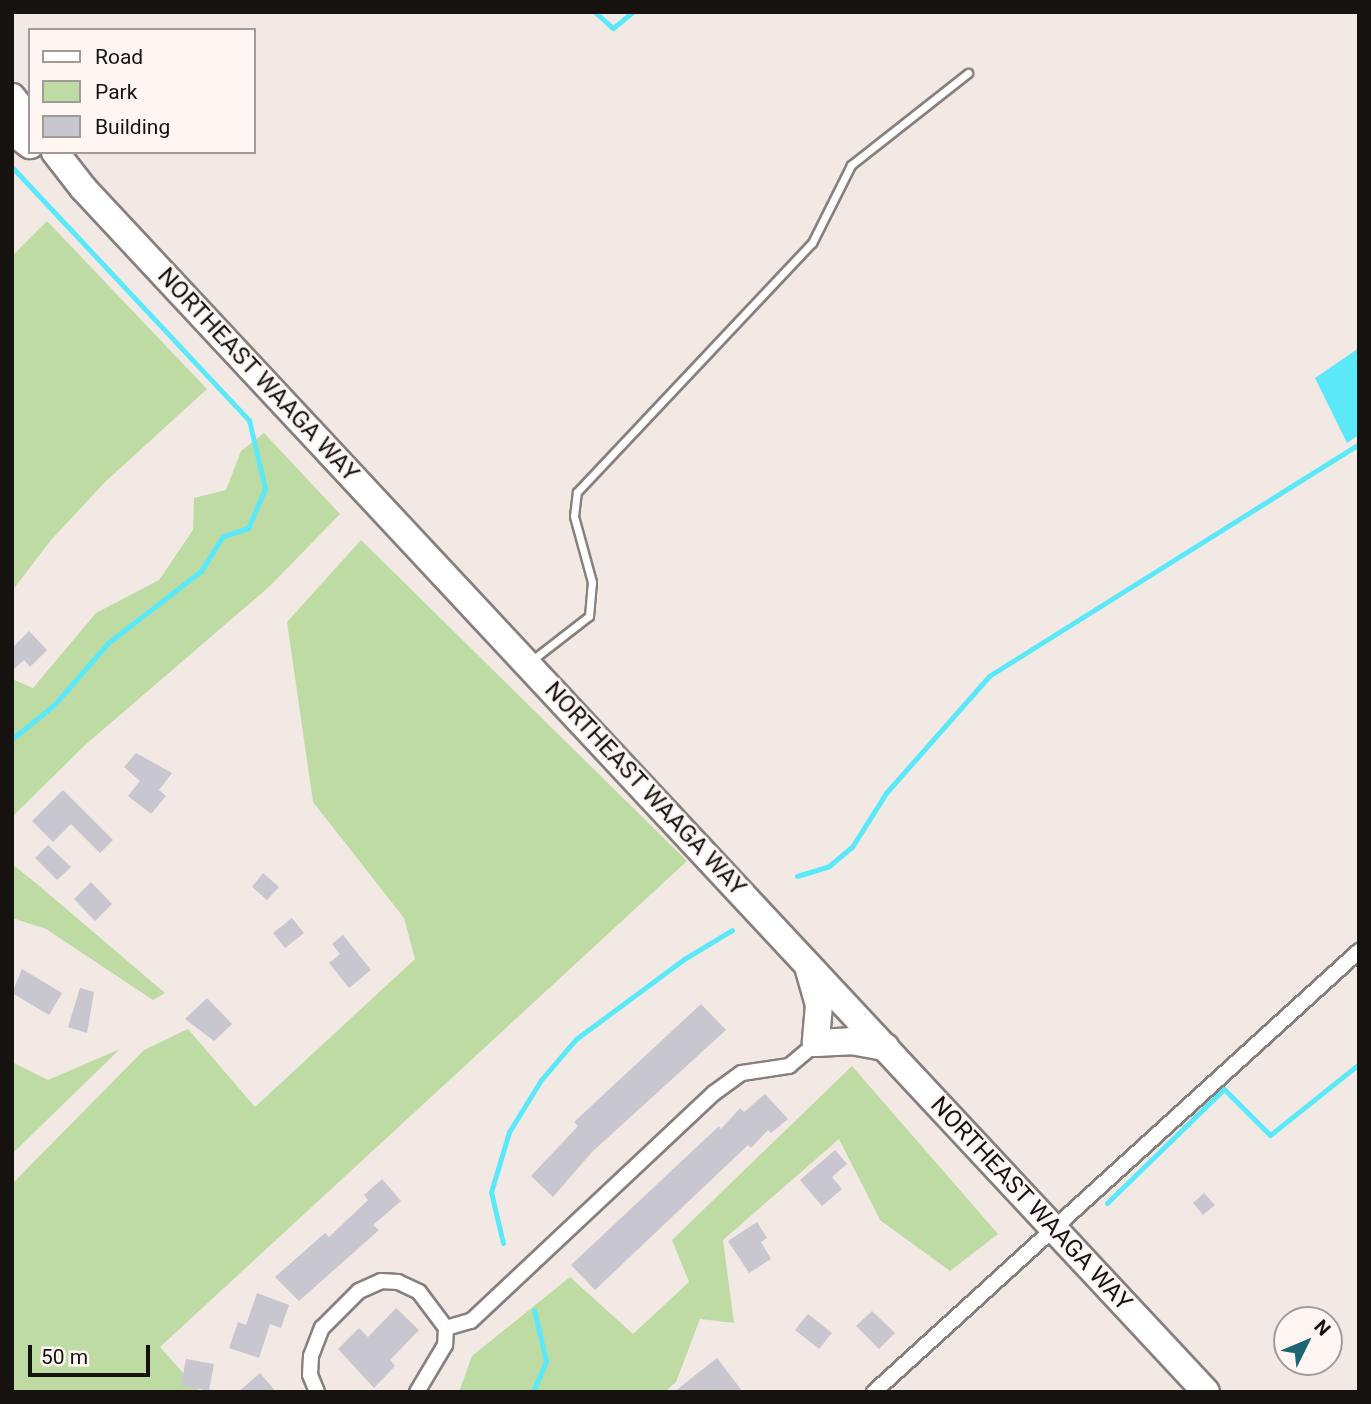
<!DOCTYPE html>
<html>
<head>
<meta charset="utf-8">
<style>
	body { margin:0 }
	#map { position:relative; width:1371px; height:1404px; overflow:hidden; background:#f2e9e5; font-family:Roboto,sans-serif }
	div>[style] { position:absolute }
	.green>* { inset:0; background:#bedba3 }
	.water>* { inset:0; background:#5be9f9 }
	.stream>* { height:5px; margin:-2.5px; padding:0 2.5px; transform-origin:2.5px; border-radius:2.5px; background:#5be9f9 }
	.building>* { inset:0; background:#c8c6ce }
	.roads { filter:drop-shadow(2px 0 #88807d) drop-shadow(-2px 0 #88807d) drop-shadow(0 2px #88807d) drop-shadow(0 -2px #88807d) }
	.lane>* { height:7px; margin:-3.5px; padding:0 3.5px; transform-origin:3.5px; border-radius:3.5px; background:#fff }
	.street>* { height:14px; margin:-7px; padding:0 7px; transform-origin:7px; border-radius:7px; background:#fff }
	.highway>* { height:26px; margin:-13px; padding:0 13px; transform-origin:13px; border-radius:13px; background:#fff }
	span { translate:-50% -50%; white-space:nowrap; text-align:center; line-height:1.15; -webkit-text-stroke:5px #fff6f3; paint-order:stroke }
	.street-label { font-size:24px; color:#151210 }
	.frame { position:absolute; inset:0; border:14px solid #151210; pointer-events:none }
	.legend { position:absolute; left:28px; top:28px; width:228px; height:126px; box-sizing:border-box; background:#fff6f3; border:2px solid #a19b98; margin:0; padding:9px 12px; list-style:none; font-size:21px; color:#151210 }
	.legend li { display:flex; align-items:center; gap:14px; height:35px }
	.legend b { width:35px; border:2px solid #a19b98 }
	.north { position:absolute; left:1273px; top:1306px; width:70px; height:70px; box-sizing:border-box; background:#fff6f3; border:2px solid #a19b98; border-radius:50%; rotate:47deg; font-size:19px; font-weight:700; line-height:28px; text-align:center; color:#151210 }
	.north::after { content:''; display:block; margin:auto; width:24px; height:32px; background:#1d6673; clip-path:polygon(50% 0,100% 100%,50% 72%,0 100%) }
	.scale { position:absolute; left:28px; top:1345px; width:122px; height:32px; box-sizing:border-box; border:4px solid #151210; border-top:0; padding-left:9px; font-size:21px; line-height:24px; white-space:nowrap; color:#151210; -webkit-text-stroke:5px #fff6f3; paint-order:stroke }
</style>
</head>
<body>
<div id="map">
	<div class="green">
		<div style="clip-path:polygon(47px 221px,207px 389px,105px 482px,51px 540px,12px 591px,12px 256px)"></div>
		<div style="clip-path:polygon(264px 433px,340px 514px,270px 586px,84px 746px,12px 817px,12px 679px,33px 688px,96px 613px,159px 580px,193px 530px,194px 498px,226px 490px,241px 451px)"></div>
		<div style="clip-path:polygon(361px 540px,687px 861px,160px 1347px,200px 1392px,12px 1392px,12px 1184px,144px 1050px,188px 1029px,255px 1107px,415px 959px,404px 918px,313px 802px,287px 622px)"></div>
		<div style="clip-path:polygon(12px 864px,37px 884px,165px 993px,153px 1000px,46px 929px,12px 918px)"></div>
		<div style="clip-path:polygon(120px 1049px,12px 1154px,12px 1062px,48px 1080px)"></div>
		<div style="clip-path:polygon(852px 1066px,998px 1234px,950px 1271px,880px 1220px,839px 1139px,723px 1240px,734px 1323px,700px 1319px,676px 1382px,665px 1392px,459px 1392px,472px 1356px,570px 1277px,633px 1334px,689px 1282px,672px 1240px)"></div>
	</div>
	<div class="water">
		<div style="clip-path:polygon(1359px 348px,1359px 435px,1347px 443px,1315px 378px)"></div>
	</div>
	<div class="stream">
		<div style="left:595px;top:12px;width:24px;rotate:42deg"></div>
		<div style="left:613px;top:28px;width:26px;rotate:-39deg"></div>
		<div style="left:12px;top:167px;width:347px;rotate:46.9deg"></div>
		<div style="left:249px;top:420px;width:71px;rotate:76.9deg"></div>
		<div style="left:265px;top:489px;width:43px;rotate:113.6deg"></div>
		<div style="left:248px;top:528px;width:26px;rotate:162deg"></div>
		<div style="left:223px;top:536px;width:41px;rotate:122.2deg"></div>
		<div style="left:201px;top:571px;width:118px;rotate:142.3deg"></div>
		<div style="left:108px;top:643px;width:82px;rotate:131.1deg"></div>
		<div style="left:54px;top:705px;width:54px;rotate:141deg"></div>
		<div style="left:797px;top:876px;width:34px;rotate:-17deg"></div>
		<div style="left:829px;top:866px;width:30px;rotate:-40deg"></div>
		<div style="left:852px;top:847px;width:64px;rotate:-57.8deg"></div>
		<div style="left:886px;top:793px;width:156px;rotate:-48.6deg"></div>
		<div style="left:989px;top:676px;width:437px;rotate:-32.1deg"></div>
		<div style="left:1107px;top:1203px;width:163px;rotate:-44.3deg"></div>
		<div style="left:1224px;top:1089px;width:65px;rotate:45deg"></div>
		<div style="left:1270px;top:1135px;width:114px;rotate:-38.6deg"></div>
		<div style="left:503px;top:1243px;width:52px;rotate:-103.2deg"></div>
		<div style="left:491px;top:1192px;width:63px;rotate:-73.3deg"></div>
		<div style="left:509px;top:1132px;width:61px;rotate:-58.4deg"></div>
		<div style="left:541px;top:1080px;width:54px;rotate:-49.5deg"></div>
		<div style="left:576px;top:1039px;width:134px;rotate:-36.5deg"></div>
		<div style="left:684px;top:959px;width:56px;rotate:-31.1deg"></div>
		<div style="left:533px;top:1392px;width:34px;rotate:-67deg"></div>
		<div style="left:546px;top:1361px;width:52px;rotate:-103.2deg"></div>
	</div>
	<div class="building">
		<div style="clip-path:polygon(29px 631px,47px 650px,30px 667px,24px 660px,12px 671px,12px 648px)"></div>
		<div style="clip-path:polygon(136px 753px,172px 773px,159px 790px,166px 796px,151px 814px,128px 796px,140px 781px,124px 767px)"></div>
		<div style="clip-path:polygon(63px 790px,113px 840px,100px 853px,71px 824px,53px 842px,32px 821px)"></div>
		<div style="clip-path:polygon(48px 845px,71px 867px,57px 880px,35px 858px)"></div>
		<div style="clip-path:polygon(263px 873px,279px 887px,267px 900px,252px 887px)"></div>
		<div style="clip-path:polygon(91px 882px,112px 904px,95px 921px,74px 899px)"></div>
		<div style="clip-path:polygon(292px 918px,304px 933px,285px 948px,273px 933px)"></div>
		<div style="clip-path:polygon(343px 935px,371px 970px,349px 988px,329px 963px,340px 954px,332px 944px)"></div>
		<div style="clip-path:polygon(22px 969px,62px 993px,49px 1015px,12px 993px)"></div>
		<div style="clip-path:polygon(80px 988px,94px 992px,87px 1033px,68px 1027px)"></div>
		<div style="clip-path:polygon(207px 998px,232px 1024px,214px 1041px,185px 1019px)"></div>
		<div style="clip-path:polygon(701px 1004px,726px 1030px,592px 1152px,553px 1197px,531px 1176px,578px 1126px,574px 1122px)"></div>
		<div style="clip-path:polygon(765px 1094px,788px 1119px,771px 1133px,768px 1130px,751px 1148px,748px 1145px,595px 1290px,571px 1265px,719px 1126px,721px 1129px,740px 1108px,744px 1112px)"></div>
		<div style="clip-path:polygon(835px 1150px,847px 1164px,832px 1177px,842px 1189px,822px 1206px,800px 1180px)"></div>
		<div style="clip-path:polygon(382px 1179px,401px 1201px,373px 1225px,379px 1230px,299px 1301px,275px 1277px,325px 1233px,329px 1237px,368px 1200px,364px 1195px)"></div>
		<div style="clip-path:polygon(1204px 1193px,1215px 1205px,1203px 1215px,1193px 1203px)"></div>
		<div style="clip-path:polygon(757px 1222px,767px 1238px,761px 1242px,771px 1259px,749px 1273px,728px 1241px)"></div>
		<div style="clip-path:polygon(257px 1293px,289px 1305px,281px 1328px,270px 1324px,259px 1358px,229px 1348px,238px 1322px,246px 1325px)"></div>
		<div style="clip-path:polygon(396px 1308px,419px 1330px,390px 1360px,395px 1366px,374px 1388px,338px 1349px,359px 1328px,368px 1337px)"></div>
		<div style="clip-path:polygon(872px 1311px,895px 1333px,879px 1349px,856px 1326px)"></div>
		<div style="clip-path:polygon(808px 1314px,832px 1333px,819px 1349px,795px 1330px)"></div>
		<div style="clip-path:polygon(717px 1358px,743px 1392px,674px 1392px)"></div>
		<div style="clip-path:polygon(186px 1359px,214px 1364px,209px 1391px,181px 1385px)"></div>
		<div style="clip-path:polygon(260px 1373px,276px 1392px,238px 1392px)"></div>
	</div>
	<div class="roads">
		<div class="lane">
			<div style="left:531px;top:661px;width:73px;rotate:-37.8deg"></div>
			<div style="left:589px;top:616px;width:34px;rotate:-85deg"></div>
			<div style="left:592px;top:582px;width:68px;rotate:-105.3deg"></div>
			<div style="left:574px;top:516px;width:24px;rotate:-83deg"></div>
			<div style="left:577px;top:492px;width:342px;rotate:-46.7deg"></div>
			<div style="left:812px;top:243px;width:87px;rotate:-63.4deg"></div>
			<div style="left:851px;top:165px;width:149px;rotate:-38.2deg"></div>
		</div>
		<div class="street">
			<div style="left:446px;top:1328px;width:26px;rotate:-16deg"></div>
			<div style="left:471px;top:1321px;width:333px;rotate:-43.2deg"></div>
			<div style="left:714px;top:1093px;width:34px;rotate:-36deg"></div>
			<div style="left:742px;top:1073px;width:48px;rotate:-8.5deg"></div>
			<div style="left:789px;top:1066px;width:35px;rotate:-40deg"></div>
			<div style="left:317px;top:1392px;width:18px;rotate:-112deg"></div>
			<div style="left:310px;top:1375px;width:19px;rotate:-87deg"></div>
			<div style="left:311px;top:1356px;width:30px;rotate:-69deg"></div>
			<div style="left:322px;top:1328px;width:52px;rotate:-45deg"></div>
			<div style="left:359px;top:1291px;width:24px;rotate:-24deg"></div>
			<div style="left:381px;top:1281px;width:17px;rotate:3deg"></div>
			<div style="left:398px;top:1282px;width:23px;rotate:25deg"></div>
			<div style="left:419px;top:1292px;width:45px;rotate:53.1deg"></div>
			<div style="left:446px;top:1328px;width:17px;rotate:93deg"></div>
			<div style="left:445px;top:1345px;width:55px;rotate:120.8deg"></div>
			<div style="left:874px;top:1392px;width:656px;rotate:-42.28deg"></div>
		</div>
		<div class="highway">
			<div style="left:12px;top:97px;width:29px;rotate:52deg"></div>
			<div style="left:12px;top:131px;width:23px;rotate:38deg"></div>
			<div style="left:55px;top:152px;width:46px;rotate:52.1deg"></div>
			<div style="left:83px;top:188px;width:1646px;rotate:46.99deg"></div>
			<div style="left:809px;top:970px;width:36px;rotate:74deg"></div>
			<div style="left:819px;top:1005px;width:38px;rotate:95deg"></div>
			<div style="left:816px;top:1043px;width:35px;rotate:-3deg"></div>
			<div style="left:851px;top:1041px;width:35px;rotate:10deg"></div>
		</div>
	</div>
	<div class="street-label">
		<span style="left:258px;top:375px;rotate:47deg">NORTHEAST WAAGA WAY</span>
		<span style="left:645px;top:789px;rotate:47deg">NORTHEAST WAAGA WAY</span>
		<span style="left:1031px;top:1204px;rotate:47deg">NORTHEAST WAAGA WAY</span>
	</div>
	<div class="frame"></div>
	<ul class="legend">
	<li><b style="height:9px;background:#fff"></b>Road</li>
	<li><b style="height:19px;background:#bedba3"></b>Park</li>
	<li><b style="height:19px;background:#c8c6ce"></b>Building</li>
	</ul>
	<div class="north">N</div>
	<div class="scale">50 m</div>
</div>
</body>
</html>
